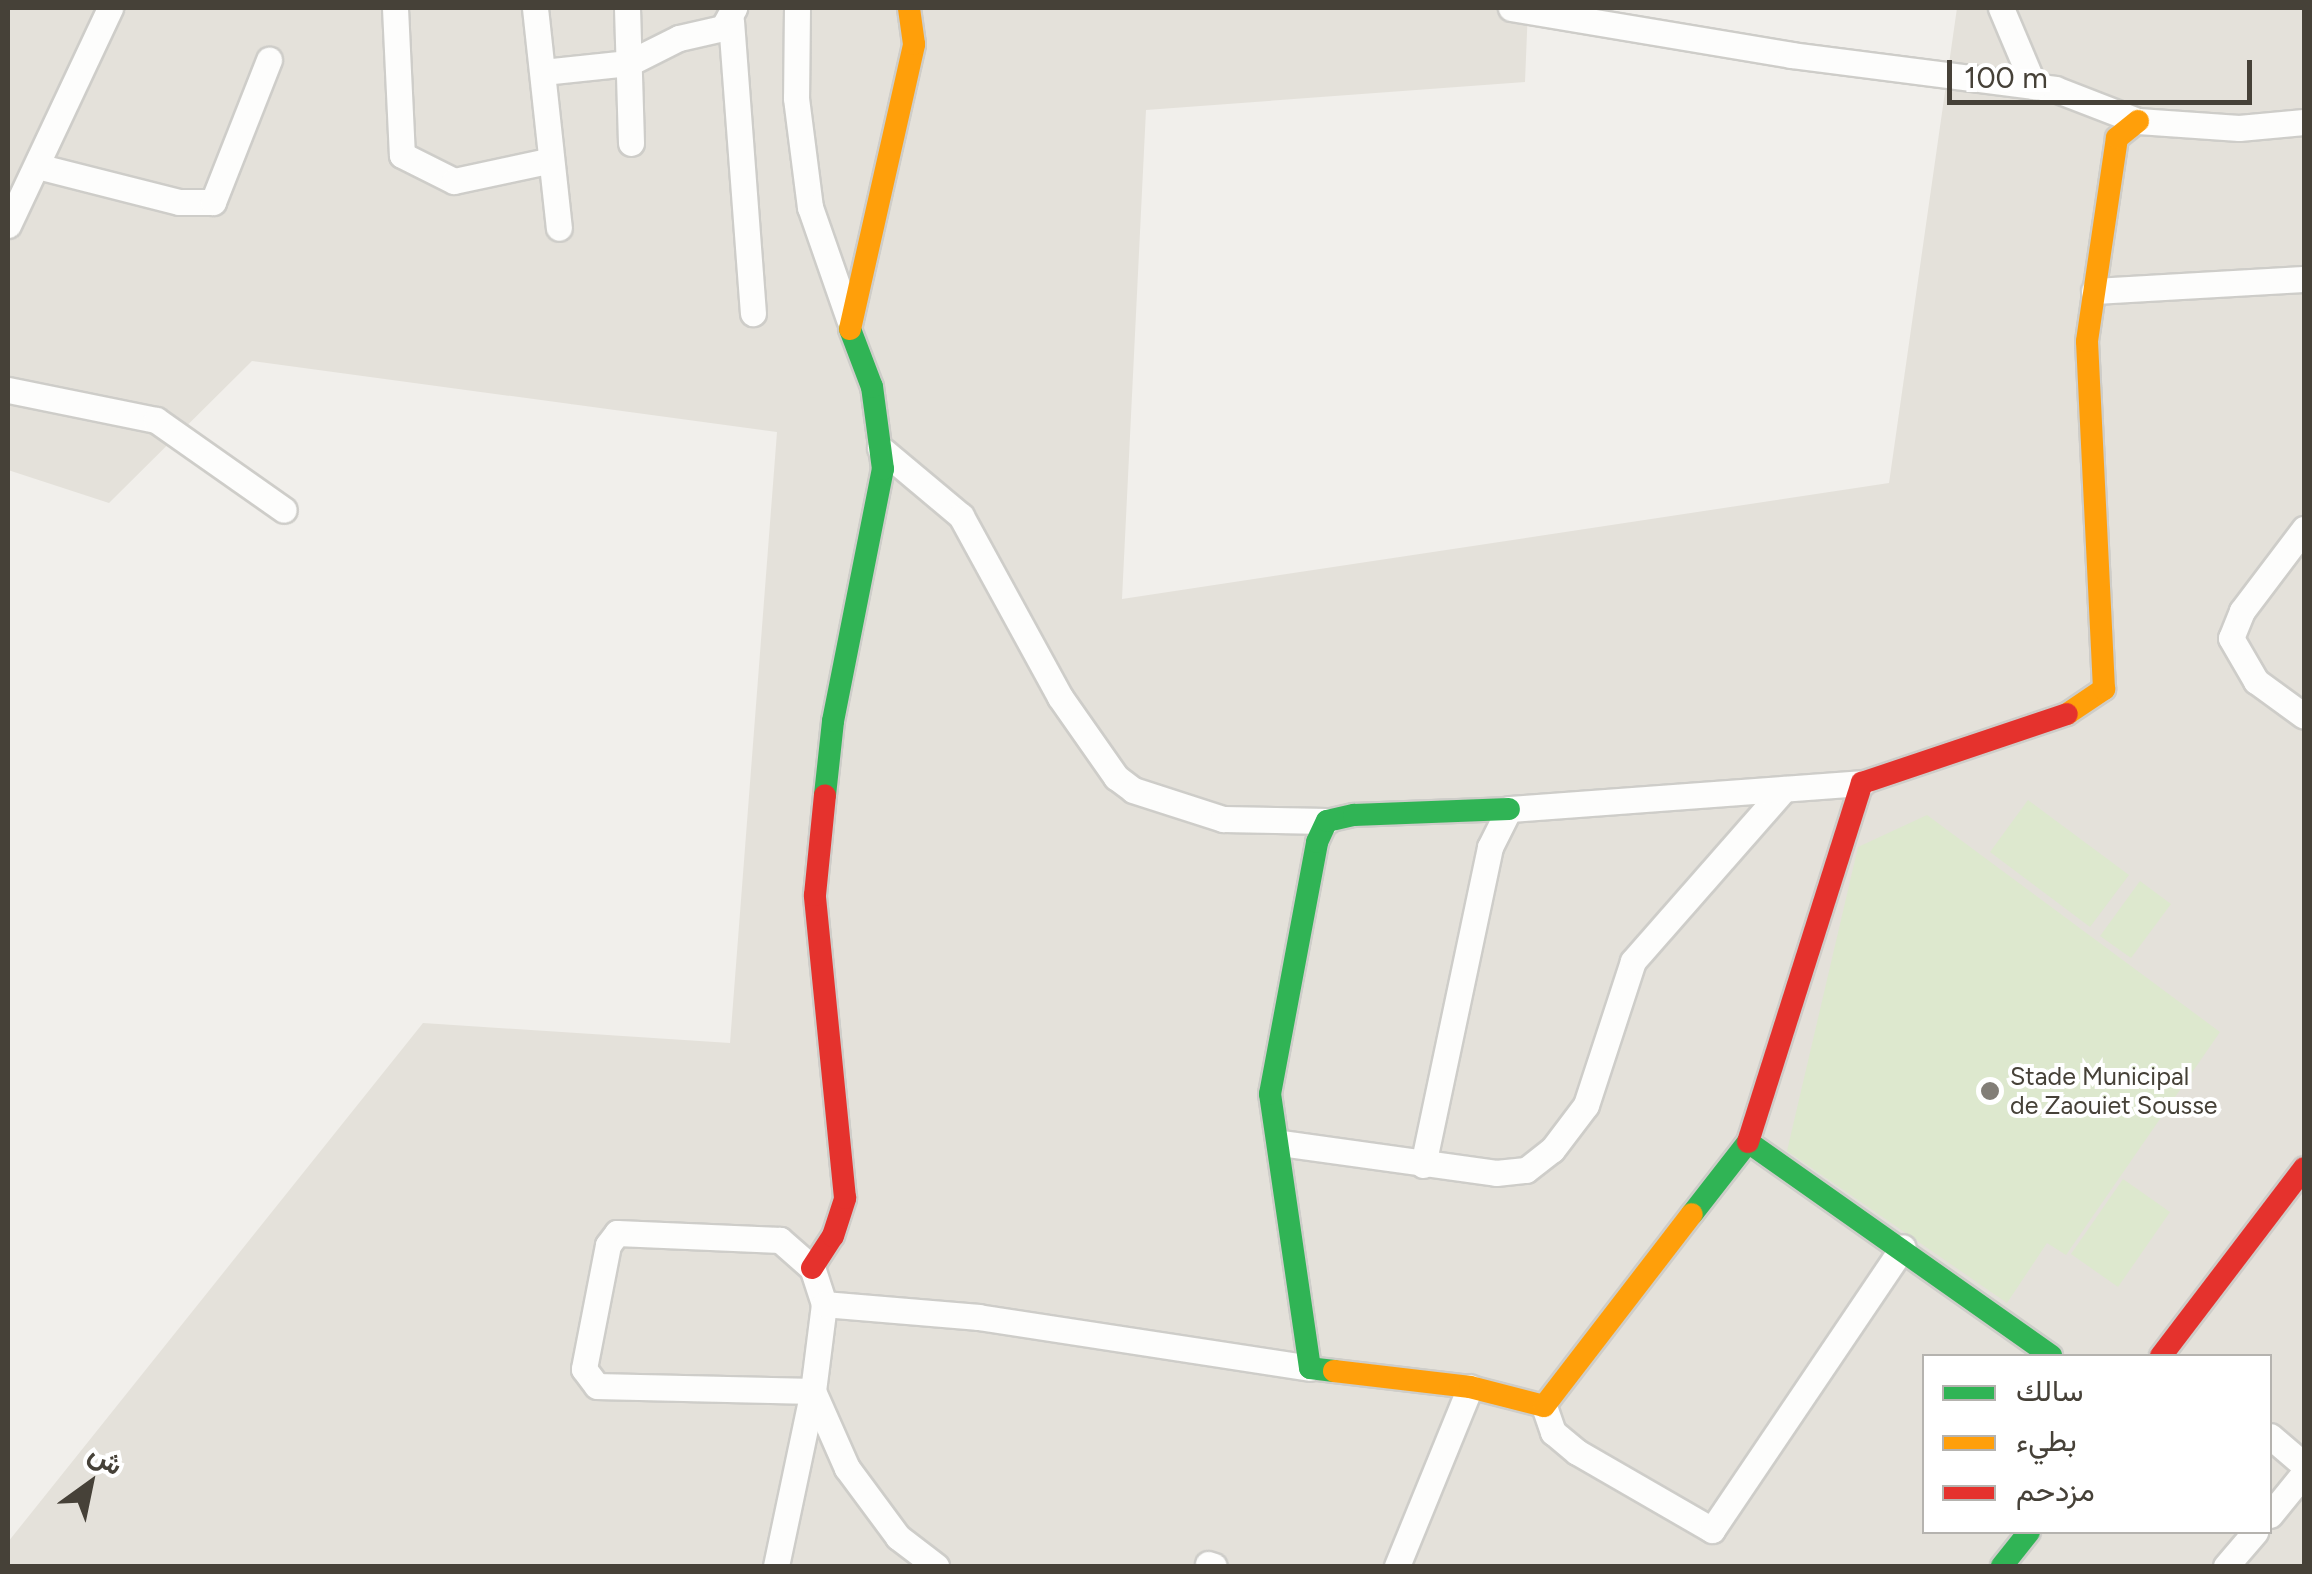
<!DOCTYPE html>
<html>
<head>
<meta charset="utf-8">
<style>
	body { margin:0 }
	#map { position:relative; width:2312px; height:1574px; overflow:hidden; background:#f1efeb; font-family:Figtree,Vazirmatn,sans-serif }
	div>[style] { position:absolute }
	.residential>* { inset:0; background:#e4e1da }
	.green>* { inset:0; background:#dde8ce }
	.roads { filter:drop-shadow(2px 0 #cecdc9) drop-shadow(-2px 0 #cecdc9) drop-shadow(0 2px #cecdc9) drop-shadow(0 -2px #cecdc9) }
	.street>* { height:25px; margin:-12.5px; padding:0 12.5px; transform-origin:12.5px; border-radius:12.5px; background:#fdfdfc }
	.fast>* { height:22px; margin:-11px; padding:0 11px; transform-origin:11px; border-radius:11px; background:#30b455 }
	.slow>* { height:22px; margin:-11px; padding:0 11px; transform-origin:11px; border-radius:11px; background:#ff9f0a }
	.jam>* { height:22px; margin:-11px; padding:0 11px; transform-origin:11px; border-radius:11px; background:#e5322d }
	.dots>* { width:28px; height:28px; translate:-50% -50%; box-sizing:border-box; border:5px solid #fff; border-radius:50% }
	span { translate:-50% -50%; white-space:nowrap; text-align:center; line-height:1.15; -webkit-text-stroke:8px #fff; paint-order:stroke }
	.poi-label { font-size:25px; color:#464138 }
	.left { translate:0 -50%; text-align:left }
	.frame { position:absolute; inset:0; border:10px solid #464138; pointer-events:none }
	.legend { position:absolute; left:1922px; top:1354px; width:350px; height:180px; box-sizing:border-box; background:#fff; border:2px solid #b5b3af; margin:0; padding:12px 18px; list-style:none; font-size:30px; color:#464138 }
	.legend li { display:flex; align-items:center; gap:20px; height:50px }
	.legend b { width:50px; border:2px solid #b5b3af }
	.north { position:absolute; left:40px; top:1434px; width:100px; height:100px; -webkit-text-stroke:8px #fff; paint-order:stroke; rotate:33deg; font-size:28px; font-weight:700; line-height:40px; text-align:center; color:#464138 }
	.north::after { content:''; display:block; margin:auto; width:35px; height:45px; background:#464138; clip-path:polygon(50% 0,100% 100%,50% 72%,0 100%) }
	.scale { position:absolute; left:1947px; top:60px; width:305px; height:45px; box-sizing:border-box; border:5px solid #464138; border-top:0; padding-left:12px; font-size:30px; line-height:35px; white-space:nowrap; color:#464138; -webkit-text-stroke:8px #fff; paint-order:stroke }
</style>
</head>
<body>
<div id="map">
	<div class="residential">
		<div style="clip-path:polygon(evenodd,8px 8px,1528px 8px,1525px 82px,1146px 110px,1122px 599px,1889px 483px,1957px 8px,2304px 8px,2304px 1566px,8px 1566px,8px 1542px,423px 1023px,730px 1043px,777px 432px,252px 361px,109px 503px,8px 470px,8px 8px,1924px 1356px,2270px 1356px,2270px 1532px,1924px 1532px,1924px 1356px)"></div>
	</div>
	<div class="green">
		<div style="clip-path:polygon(2028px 800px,2129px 875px,2090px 927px,1990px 852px)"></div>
		<div style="clip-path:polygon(1927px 815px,2220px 1032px,2066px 1255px,2047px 1243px,2007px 1303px,1787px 1151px,1858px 847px)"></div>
		<div style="clip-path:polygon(2140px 881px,2171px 904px,2131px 958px,2100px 936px)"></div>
		<div style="clip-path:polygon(2123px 1179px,2170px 1212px,2118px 1287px,2071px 1254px)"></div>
	</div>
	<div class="roads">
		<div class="street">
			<div style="left:395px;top:8px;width:147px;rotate:87.3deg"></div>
			<div style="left:402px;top:155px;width:58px;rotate:26.6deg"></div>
			<div style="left:454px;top:181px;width:95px;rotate:-12.1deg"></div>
			<div style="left:535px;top:8px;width:221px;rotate:83.8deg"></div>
			<div style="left:627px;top:8px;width:135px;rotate:88.3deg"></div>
			<div style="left:797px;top:8px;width:90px;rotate:90.6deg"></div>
			<div style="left:796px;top:98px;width:110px;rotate:82.7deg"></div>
			<div style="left:810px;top:207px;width:119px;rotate:70.8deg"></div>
			<div style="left:1511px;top:8px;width:284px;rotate:9.5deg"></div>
			<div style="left:1791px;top:55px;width:266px;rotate:7.3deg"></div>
			<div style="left:2055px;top:89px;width:89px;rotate:21.1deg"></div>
			<div style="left:2138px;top:121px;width:101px;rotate:4deg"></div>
			<div style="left:2239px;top:128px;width:65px;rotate:-5.3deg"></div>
			<div style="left:2001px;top:8px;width:85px;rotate:67.1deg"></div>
			<div style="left:731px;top:21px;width:293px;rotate:85.7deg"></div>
			<div style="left:543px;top:72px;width:86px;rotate:-6deg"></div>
			<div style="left:629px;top:63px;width:56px;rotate:-26.6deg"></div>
			<div style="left:679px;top:38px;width:45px;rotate:-12.8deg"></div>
			<div style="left:723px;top:28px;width:23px;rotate:-61deg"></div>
			<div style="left:37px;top:166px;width:146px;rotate:14.2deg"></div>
			<div style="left:179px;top:202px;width:34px"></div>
			<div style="left:213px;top:202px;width:153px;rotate:-68.5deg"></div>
			<div style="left:8px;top:225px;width:240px;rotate:-64.8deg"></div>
			<div style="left:2094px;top:291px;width:210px;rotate:-3.3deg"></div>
			<div style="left:8px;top:390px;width:151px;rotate:11.5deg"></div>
			<div style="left:156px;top:420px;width:156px;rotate:35.1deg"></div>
			<div style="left:880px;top:448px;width:106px;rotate:40deg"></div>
			<div style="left:961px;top:516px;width:206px;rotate:61.3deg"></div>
			<div style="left:1060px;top:697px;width:98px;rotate:55deg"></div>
			<div style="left:1116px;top:777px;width:21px;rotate:37deg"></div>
			<div style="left:1133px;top:790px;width:95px;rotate:17.9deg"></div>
			<div style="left:1223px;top:819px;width:104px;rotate:1.1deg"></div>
			<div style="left:2304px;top:529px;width:103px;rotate:127.1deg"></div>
			<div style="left:2242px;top:611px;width:29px;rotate:112deg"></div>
			<div style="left:2231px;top:638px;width:50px;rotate:59.8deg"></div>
			<div style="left:2256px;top:681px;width:59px;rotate:36.1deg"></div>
			<div style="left:1281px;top:1143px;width:217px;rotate:7.9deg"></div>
			<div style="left:1496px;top:1173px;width:30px;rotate:-6deg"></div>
			<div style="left:1526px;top:1170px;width:33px;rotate:-38deg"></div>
			<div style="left:1552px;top:1150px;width:56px;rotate:-52.9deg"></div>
			<div style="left:1586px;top:1105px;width:151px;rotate:-71.9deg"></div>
			<div style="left:1633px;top:961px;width:229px;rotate:-48.7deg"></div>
			<div style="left:1423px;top:1165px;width:325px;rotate:-78.1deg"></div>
			<div style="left:1490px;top:847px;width:42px;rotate:-63.4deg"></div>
			<div style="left:1509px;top:809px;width:354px;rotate:-4.2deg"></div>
			<div style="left:824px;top:1304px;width:38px;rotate:-108deg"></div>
			<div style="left:812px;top:1268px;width:43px;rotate:-138.8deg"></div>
			<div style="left:780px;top:1240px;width:163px;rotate:-177.5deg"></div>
			<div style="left:617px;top:1233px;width:15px;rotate:127deg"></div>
			<div style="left:608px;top:1245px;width:126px;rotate:101deg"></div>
			<div style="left:584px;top:1369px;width:21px;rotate:53deg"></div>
			<div style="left:597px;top:1386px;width:216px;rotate:1.3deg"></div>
			<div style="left:813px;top:1391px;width:84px;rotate:66.2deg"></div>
			<div style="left:847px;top:1468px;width:86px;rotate:53.5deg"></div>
			<div style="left:898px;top:1537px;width:48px;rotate:37.3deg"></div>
			<div style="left:1544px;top:1406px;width:28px;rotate:71deg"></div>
			<div style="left:1553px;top:1432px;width:31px;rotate:40deg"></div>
			<div style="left:1577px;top:1452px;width:156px;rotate:30deg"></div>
			<div style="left:1712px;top:1530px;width:341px;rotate:-56deg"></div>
			<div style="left:2270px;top:1436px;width:45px;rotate:40.5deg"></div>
			<div style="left:2270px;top:1515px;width:54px;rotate:-51deg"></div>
			<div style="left:1208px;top:1564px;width:6px;rotate:18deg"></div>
			<div style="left:776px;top:1566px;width:179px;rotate:-78.1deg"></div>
			<div style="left:813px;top:1391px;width:88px;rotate:-82.8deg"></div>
			<div style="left:824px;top:1304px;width:155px;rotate:4.8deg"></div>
			<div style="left:978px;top:1317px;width:336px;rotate:8.7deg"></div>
			<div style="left:1397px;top:1566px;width:193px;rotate:-67.8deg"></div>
			<div style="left:2226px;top:1566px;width:45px;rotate:-49.5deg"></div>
		</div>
		<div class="fast">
			<div style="left:825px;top:795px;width:74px;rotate:-83.8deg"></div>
			<div style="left:833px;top:721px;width:257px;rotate:-78.8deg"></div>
			<div style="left:883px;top:469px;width:83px;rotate:-97.6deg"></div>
			<div style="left:872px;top:387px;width:62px;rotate:-110.8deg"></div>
			<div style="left:1692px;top:1214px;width:91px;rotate:-52.1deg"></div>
			<div style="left:1748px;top:1142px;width:371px;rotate:35.2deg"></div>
			<div style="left:1334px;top:1371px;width:24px;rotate:-173deg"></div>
			<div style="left:1310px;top:1368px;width:277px;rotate:-98.3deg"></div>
			<div style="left:1270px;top:1094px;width:256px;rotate:-79.4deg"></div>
			<div style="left:1317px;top:842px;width:23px;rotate:-65deg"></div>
			<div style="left:1327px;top:821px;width:28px;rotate:-13deg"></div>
			<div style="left:1354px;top:815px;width:155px;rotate:-2.2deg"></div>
			<div style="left:2002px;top:1566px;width:43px;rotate:-51.5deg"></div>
		</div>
		<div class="slow">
			<div style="left:850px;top:329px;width:292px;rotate:-77.3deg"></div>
			<div style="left:914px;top:44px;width:36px;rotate:-98deg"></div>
			<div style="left:2067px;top:714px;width:45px;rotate:-34deg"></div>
			<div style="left:2104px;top:689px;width:348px;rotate:-92.8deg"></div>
			<div style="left:2087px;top:341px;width:205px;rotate:-81.6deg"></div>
			<div style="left:2117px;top:138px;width:27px;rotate:-39deg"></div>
			<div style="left:1334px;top:1371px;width:137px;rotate:6.7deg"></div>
			<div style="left:1470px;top:1387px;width:76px;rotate:14.4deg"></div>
			<div style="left:1544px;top:1406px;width:242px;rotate:-52.4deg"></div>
		</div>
		<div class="jam">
			<div style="left:1748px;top:1142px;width:377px;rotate:-72.4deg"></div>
			<div style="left:1862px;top:783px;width:216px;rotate:-18.6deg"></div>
			<div style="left:812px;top:1268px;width:38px;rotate:-57deg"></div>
			<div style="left:833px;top:1236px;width:40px;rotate:-72deg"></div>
			<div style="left:845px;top:1198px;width:304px;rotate:-95.7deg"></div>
			<div style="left:815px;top:895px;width:100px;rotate:-84.3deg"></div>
			<div style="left:2161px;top:1356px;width:236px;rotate:-52.7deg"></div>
		</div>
	</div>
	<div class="dots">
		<div style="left:1990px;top:1091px;background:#827e77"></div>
	</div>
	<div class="poi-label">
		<span class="left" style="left:2010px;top:1091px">Stade Municipal<br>de Zaouiet Sousse</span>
	</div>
	<div class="frame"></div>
	<ul class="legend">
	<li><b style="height:12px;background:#30b455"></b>سالك</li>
	<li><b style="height:12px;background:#ff9f0a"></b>بطيء</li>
	<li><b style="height:12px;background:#e5322d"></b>مزدحم</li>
	</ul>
	<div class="north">ش</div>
	<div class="scale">100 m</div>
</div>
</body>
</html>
